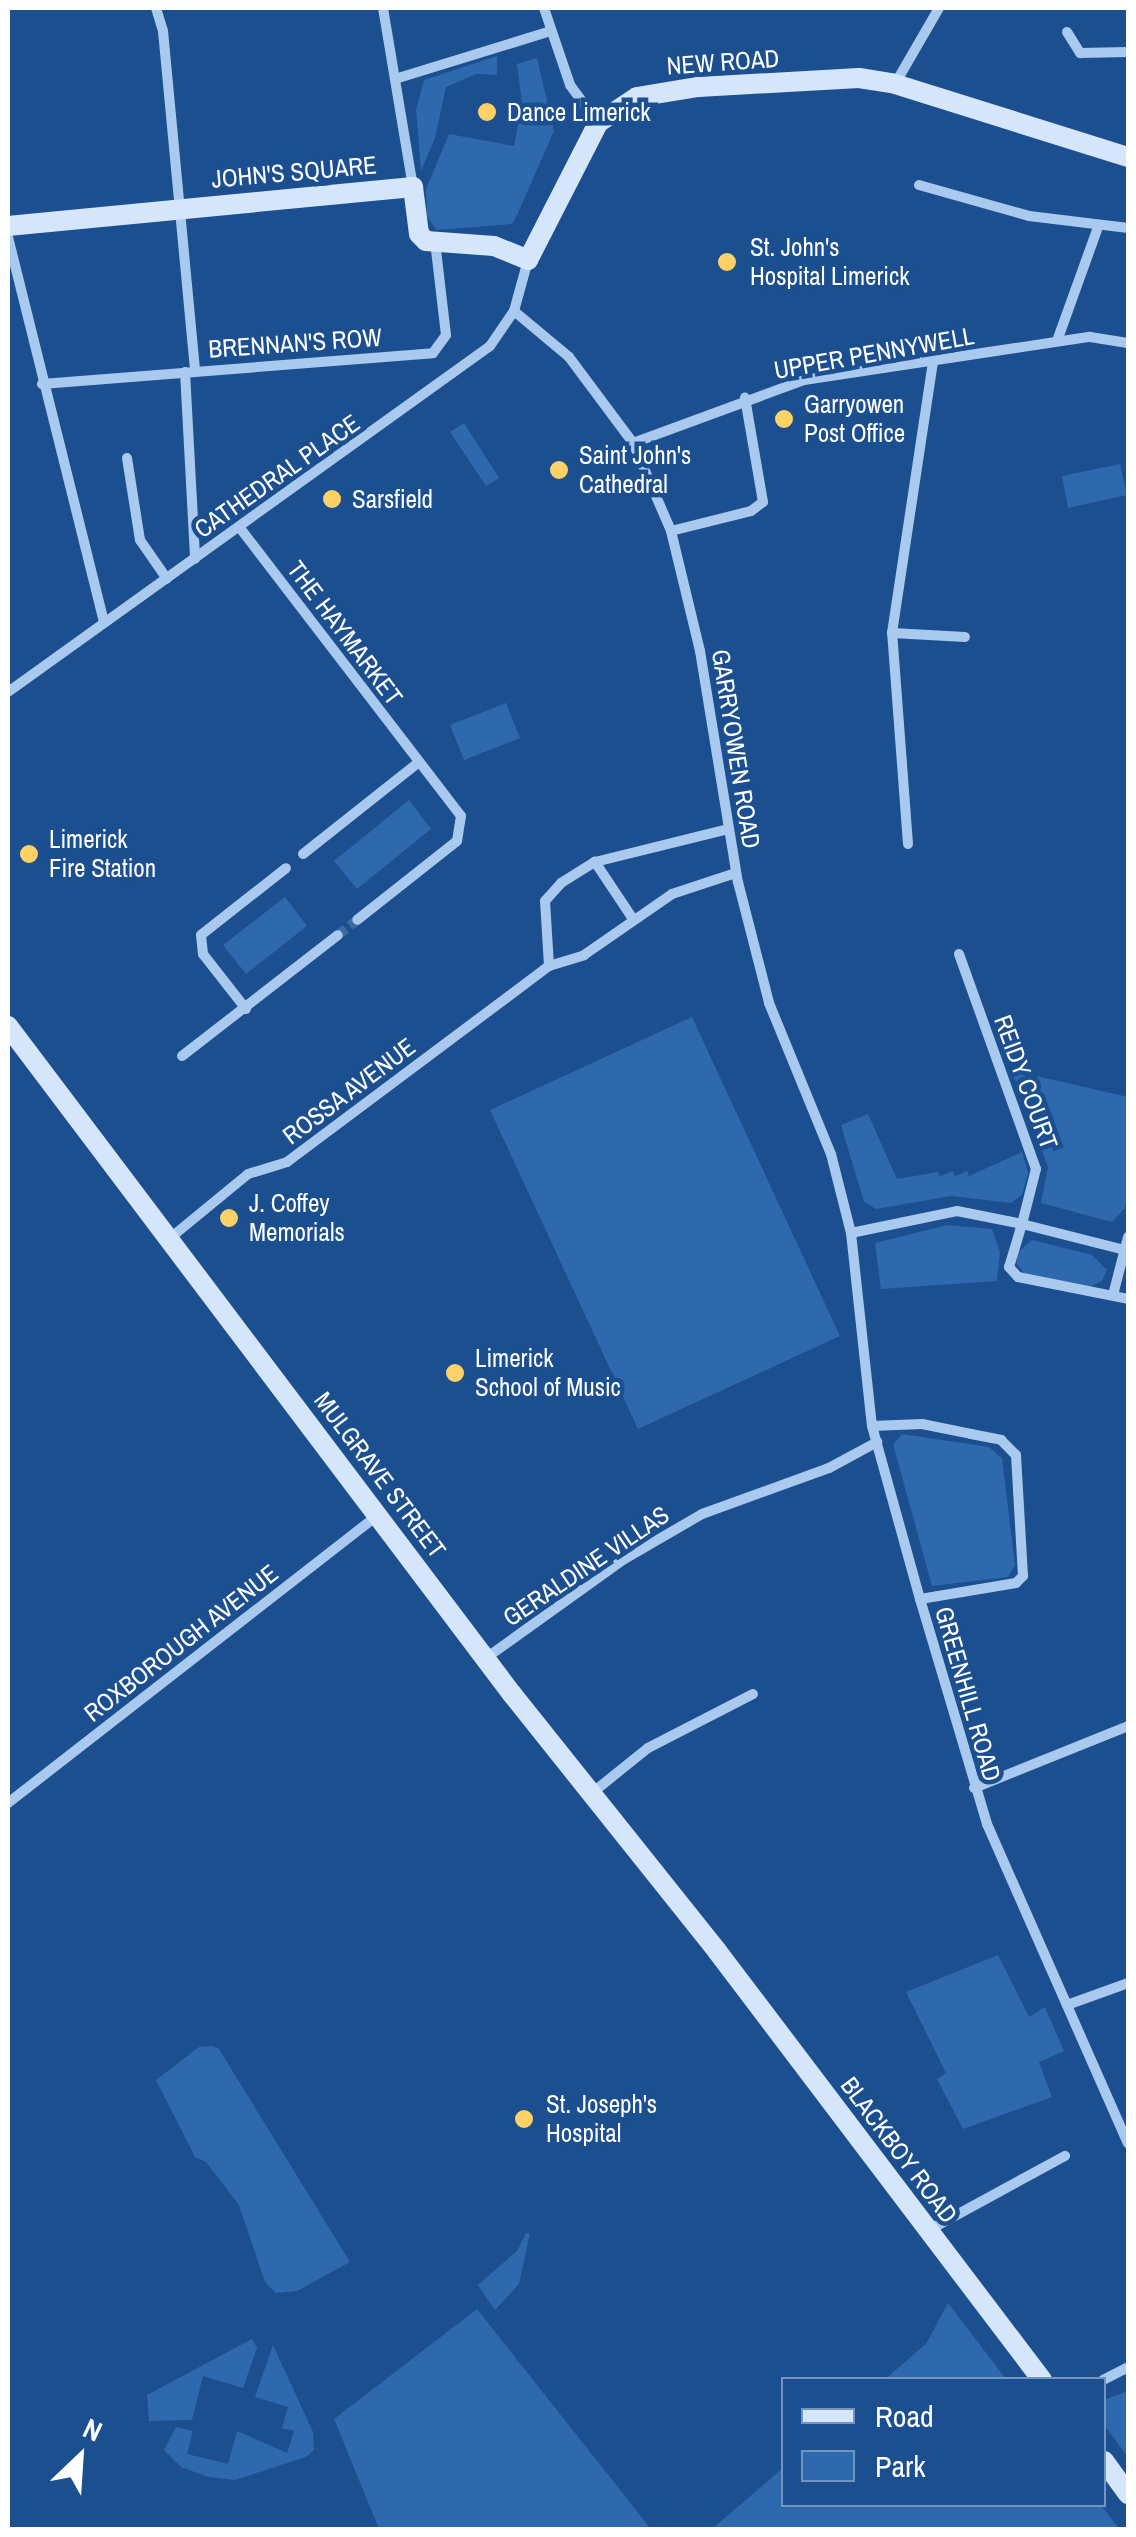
<!DOCTYPE html>
<html>
<head>
<meta charset="utf-8">
<style>
	body { margin:0 }
	#map { position:relative; width:1136px; height:2537px; overflow:hidden; background:#1b4f8f; font-family:"Archivo Narrow",sans-serif }
	div>[style] { position:absolute }
	.green>* { inset:0; background:#2e69ad }
	.minor-tunnel>* { height:10px; margin-top:-5px; transform-origin:0; background:repeating-linear-gradient(90deg,#3d69a0 0 10px,transparent 0 15px) }
	.minor>* { height:10px; margin:-5px; padding:0 5px; transform-origin:5px; border-radius:5px; background:#a9c9ee }
	.secondary>* { height:20px; margin:-10px; padding:0 10px; transform-origin:10px; border-radius:10px; background:#d6e6fa }
	.dots>* { width:28px; height:28px; translate:-50% -50%; box-sizing:border-box; border:5px solid #1b4f8f; border-radius:50% }
	span { translate:-50% -50%; white-space:nowrap; text-align:center; line-height:1.15; -webkit-text-stroke:9px #1b4f8f; paint-order:stroke }
	.street-label { font-size:25px; color:#fff }
	.poi-label { font-size:25px; color:#fff }
	.left { translate:0 -50%; text-align:left }
	.frame { position:absolute; inset:0; border:10px solid #fff; pointer-events:none }
	.legend { position:absolute; left:781px; top:2377px; width:325px; height:130px; box-sizing:border-box; background:#1b4f8f; border:2px solid #7695bc; margin:0; padding:12px 18px; list-style:none; font-size:30px; color:#fff }
	.legend li { display:flex; align-items:center; gap:20px; height:50px }
	.legend b { width:50px; border:2px solid #7695bc }
	.north { position:absolute; left:30px; top:2407px; width:100px; height:100px; -webkit-text-stroke:8px #1b4f8f; paint-order:stroke; rotate:25deg; font-size:28px; font-weight:700; line-height:40px; text-align:center; color:#fff }
	.north::after { content:''; display:block; margin:auto; width:35px; height:45px; background:#fff; clip-path:polygon(50% 0,100% 100%,50% 72%,0 100%) }
</style>
</head>
<body>
<div id="map">
	<div class="green">
		<div style="clip-path:polygon(497px 56px,497px 75px,476px 74px,446px 87px,435px 138px,421px 171px,416px 110px,424px 80px)"></div>
		<div style="clip-path:polygon(537px 58px,554px 131px,517px 215px,512px 224px,437px 230px,427px 217px,426px 189px,449px 134px,514px 146px,522px 104px,517px 64px)"></div>
		<div style="clip-path:polygon(464px 423px,499px 478px,486px 486px,450px 432px)"></div>
		<div style="clip-path:polygon(1120px 464px,1127px 495px,1068px 508px,1062px 476px)"></div>
		<div style="clip-path:polygon(506px 703px,520px 738px,464px 760px,450px 725px)"></div>
		<div style="clip-path:polygon(409px 800px,431px 829px,357px 889px,334px 861px)"></div>
		<div style="clip-path:polygon(285px 897px,307px 926px,246px 974px,223px 945px)"></div>
		<div style="clip-path:polygon(692px 1017px,840px 1336px,638px 1429px,490px 1110px)"></div>
		<div style="clip-path:polygon(1011px 1070px,1128px 1097px,1128px 1190px,1125px 1208px,1112px 1222px,1041px 1203px,1048px 1167px)"></div>
		<div style="clip-path:polygon(868px 1114px,897px 1179px,938px 1172px,940px 1176px,953px 1171px,955px 1176px,967px 1171px,969px 1176px,1022px 1152px,1028px 1173px,1022px 1195px,1011px 1203px,951px 1196px,876px 1209px,864px 1202px,841px 1125px)"></div>
		<div style="clip-path:polygon(947px 1225px,992px 1229px,1000px 1252px,997px 1281px,881px 1289px,875px 1243px)"></div>
		<div style="clip-path:polygon(1032px 1240px,1092px 1255px,1107px 1270px,1102px 1281px,1089px 1287px,1024px 1273px,1017px 1264px,1017px 1253px)"></div>
		<div style="clip-path:polygon(902px 1434px,989px 1447px,1002px 1458px,1015px 1565px,1008px 1577px,932px 1586px,893px 1444px)"></div>
		<div style="clip-path:polygon(998px 1955px,1029px 2017px,1045px 2007px,1064px 2051px,1039px 2062px,1052px 2097px,963px 2129px,937px 2079px,946px 2073px,906px 1992px)"></div>
		<div style="clip-path:polygon(213px 2046px,219px 2049px,350px 2262px,297px 2291px,276px 2293px,265px 2282px,239px 2205px,206px 2162px,195px 2157px,156px 2080px,199px 2047px)"></div>
		<div style="clip-path:polygon(526px 2233px,530px 2233px,519px 2284px,495px 2310px,478px 2285px,517px 2251px)"></div>
		<div style="clip-path:polygon(948px 2303px,1006px 2379px,885px 2379px,926px 2344px)"></div>
		<div style="clip-path:polygon(477px 2309px,651px 2529px,379px 2529px,334px 2419px)"></div>
		<div style="clip-path:polygon(252px 2339px,257px 2348px,243px 2388px,203px 2376px,192px 2420px,149px 2421px,147px 2395px)"></div>
		<div style="clip-path:polygon(273px 2345px,313px 2432px,314px 2450px,306px 2457px,235px 2480px,208px 2477px,181px 2467px,164px 2450px,176px 2427px,193px 2431px,187px 2454px,228px 2464px,237px 2431px,287px 2453px,294px 2431px,282px 2428px,288px 2407px,255px 2397px)"></div>
		<div style="clip-path:polygon(1128px 2391px,1128px 2457px,1104px 2425px,1104px 2400px)"></div>
		<div style="clip-path:polygon(783px 2468px,784px 2504px,1101px 2505px,1119px 2529px,712px 2529px)"></div>
	</div>
	<div class="minor-tunnel">
		<div style="left:338px;top:935px;width:24px;rotate:-38deg"></div>
	</div>
	<div class="minor">
		<div style="left:156px;top:8px;width:24px;rotate:73deg"></div>
		<div style="left:163px;top:31px;width:342px;rotate:84.6deg"></div>
		<div style="left:383px;top:8px;width:181px;rotate:80.5deg"></div>
		<div style="left:544px;top:8px;width:81px;rotate:71.3deg"></div>
		<div style="left:570px;top:85px;width:47px;rotate:53.6deg"></div>
		<div style="left:1067px;top:32px;width:25px;rotate:58deg"></div>
		<div style="left:1080px;top:53px;width:48px;rotate:-1.2deg"></div>
		<div style="left:395px;top:79px;width:163px;rotate:-17.1deg"></div>
		<div style="left:895px;top:84px;width:88px;rotate:-59.9deg"></div>
		<div style="left:919px;top:185px;width:114px;rotate:15.7deg"></div>
		<div style="left:1029px;top:216px;width:100px;rotate:6.9deg"></div>
		<div style="left:8px;top:237px;width:397px;rotate:76deg"></div>
		<div style="left:514px;top:311px;width:72px;rotate:39.9deg"></div>
		<div style="left:569px;top:357px;width:107px;rotate:53.3deg"></div>
		<div style="left:633px;top:443px;width:96px;rotate:66.6deg"></div>
		<div style="left:671px;top:531px;width:123px;rotate:76.4deg"></div>
		<div style="left:700px;top:651px;width:234px;rotate:80.7deg"></div>
		<div style="left:738px;top:882px;width:125px;rotate:75.6deg"></div>
		<div style="left:769px;top:1003px;width:163px;rotate:67.7deg"></div>
		<div style="left:831px;top:1154px;width:81px;rotate:75.8deg"></div>
		<div style="left:851px;top:1233px;width:194px;rotate:83.8deg"></div>
		<div style="left:872px;top:1426px;width:180px;rotate:74.5deg"></div>
		<div style="left:920px;top:1599px;width:235px;rotate:73.4deg"></div>
		<div style="left:987px;top:1824px;width:349px;rotate:66.2deg"></div>
		<div style="left:1057px;top:341px;width:121px;rotate:-70.2deg"></div>
		<div style="left:185px;top:372px;width:187px;rotate:86.9deg"></div>
		<div style="left:42px;top:384px;width:392px;rotate:-4.5deg"></div>
		<div style="left:433px;top:353px;width:22px;rotate:-54deg"></div>
		<div style="left:446px;top:335px;width:95px;rotate:-96.7deg"></div>
		<div style="left:633px;top:443px;width:182px;rotate:-20.2deg"></div>
		<div style="left:804px;top:380px;width:289px;rotate:-8.6deg"></div>
		<div style="left:1090px;top:337px;width:38px;rotate:9deg"></div>
		<div style="left:127px;top:458px;width:83px;rotate:81deg"></div>
		<div style="left:140px;top:540px;width:47px;rotate:55.3deg"></div>
		<div style="left:240px;top:528px;width:363px;rotate:52.5deg"></div>
		<div style="left:461px;top:816px;width:25px;rotate:99deg"></div>
		<div style="left:457px;top:841px;width:127px;rotate:141.7deg"></div>
		<div style="left:671px;top:531px;width:82px;rotate:-14deg"></div>
		<div style="left:751px;top:511px;width:15px;rotate:-37deg"></div>
		<div style="left:763px;top:502px;width:106px;rotate:-99.8deg"></div>
		<div style="left:892px;top:633px;width:73px;rotate:3.1deg"></div>
		<div style="left:8px;top:692px;width:593px;rotate:-35.67deg"></div>
		<div style="left:490px;top:346px;width:42px;rotate:-55.6deg"></div>
		<div style="left:514px;top:311px;width:53px;rotate:-74.6deg"></div>
		<div style="left:908px;top:844px;width:212px;rotate:-94.3deg"></div>
		<div style="left:892px;top:633px;width:273px;rotate:-81.4deg"></div>
		<div style="left:303px;top:854px;width:148px;rotate:-38.4deg"></div>
		<div style="left:633px;top:919px;width:69px;rotate:-123.7deg"></div>
		<div style="left:595px;top:862px;width:137px;rotate:-13.9deg"></div>
		<div style="left:959px;top:954px;width:228px;rotate:70.3deg"></div>
		<div style="left:1036px;top:1169px;width:57px;rotate:104.3deg"></div>
		<div style="left:1022px;top:1224px;width:106px;rotate:14.2deg"></div>
		<div style="left:549px;top:966px;width:65px;rotate:-93.5deg"></div>
		<div style="left:545px;top:901px;width:24px;rotate:-48deg"></div>
		<div style="left:561px;top:883px;width:40px;rotate:-32deg"></div>
		<div style="left:246px;top:1009px;width:70px;rotate:-128deg"></div>
		<div style="left:203px;top:954px;width:19px;rotate:-96deg"></div>
		<div style="left:201px;top:935px;width:108px;rotate:-38.2deg"></div>
		<div style="left:182px;top:1056px;width:197px;rotate:-37.8deg"></div>
		<div style="left:851px;top:1233px;width:108px;rotate:-11.7deg"></div>
		<div style="left:957px;top:1211px;width:66px;rotate:11.3deg"></div>
		<div style="left:1022px;top:1224px;width:45px;rotate:106.8deg"></div>
		<div style="left:1009px;top:1267px;width:13px;rotate:48deg"></div>
		<div style="left:1018px;top:1277px;width:112px;rotate:11.3deg"></div>
		<div style="left:169px;top:1239px;width:102px;rotate:-39.4deg"></div>
		<div style="left:248px;top:1174px;width:41px;rotate:-17.1deg"></div>
		<div style="left:287px;top:1162px;width:327px;rotate:-36.8deg"></div>
		<div style="left:549px;top:966px;width:37px;rotate:-17deg"></div>
		<div style="left:584px;top:955px;width:107px;rotate:-34.7deg"></div>
		<div style="left:672px;top:894px;width:67px;rotate:-18.2deg"></div>
		<div style="left:1113px;top:1295px;width:60px;rotate:-75.5deg"></div>
		<div style="left:872px;top:1426px;width:50px;rotate:-2.3deg"></div>
		<div style="left:922px;top:1424px;width:50px;rotate:11.5deg"></div>
		<div style="left:971px;top:1434px;width:31px;rotate:11deg"></div>
		<div style="left:1001px;top:1440px;width:21px;rotate:45deg"></div>
		<div style="left:1016px;top:1455px;width:121px;rotate:86.7deg"></div>
		<div style="left:1023px;top:1576px;width:10px;rotate:135deg"></div>
		<div style="left:1016px;top:1583px;width:97px;rotate:170.5deg"></div>
		<div style="left:486px;top:1658px;width:168px;rotate:-35.6deg"></div>
		<div style="left:623px;top:1560px;width:91px;rotate:-30.2deg"></div>
		<div style="left:702px;top:1514px;width:135px;rotate:-19.9deg"></div>
		<div style="left:829px;top:1468px;width:55px;rotate:-28.4deg"></div>
		<div style="left:974px;top:1788px;width:166px;rotate:-21.9deg"></div>
		<div style="left:592px;top:1793px;width:72px;rotate:-38.8deg"></div>
		<div style="left:648px;top:1748px;width:118px;rotate:-27.2deg"></div>
		<div style="left:8px;top:1803px;width:469px;rotate:-37.9deg"></div>
		<div style="left:1067px;top:2005px;width:65px;rotate:-19.8deg"></div>
		<div style="left:929px;top:2230px;width:155px;rotate:-28.6deg"></div>
		<div style="left:1103px;top:2380px;width:28px;rotate:-27deg"></div>
	</div>
	<div class="secondary">
		<div style="left:8px;top:226px;width:407px;rotate:-5.5deg"></div>
		<div style="left:413px;top:187px;width:47px;rotate:82.7deg"></div>
		<div style="left:419px;top:234px;width:10px;rotate:45deg"></div>
		<div style="left:426px;top:241px;width:68px;rotate:4.2deg"></div>
		<div style="left:494px;top:246px;width:37px;rotate:22deg"></div>
		<div style="left:528px;top:260px;width:154px;rotate:-62.9deg"></div>
		<div style="left:598px;top:123px;width:47px;rotate:-33.7deg"></div>
		<div style="left:637px;top:97px;width:62px;rotate:-9.3deg"></div>
		<div style="left:698px;top:87px;width:161px;rotate:-3.2deg"></div>
		<div style="left:859px;top:78px;width:36px;rotate:9deg"></div>
		<div style="left:895px;top:84px;width:244px;rotate:17.4deg"></div>
		<div style="left:8px;top:1026px;width:837px;rotate:52.97deg"></div>
		<div style="left:512px;top:1694px;width:329px;rotate:51.4deg"></div>
		<div style="left:717px;top:1951px;width:538px;rotate:52.85deg"></div>
		<div style="left:1104px;top:2461px;width:41px;rotate:54deg"></div>
	</div>
	<div class="dots">
		<div style="left:487px;top:112px;background:#ffd166"></div>
		<div style="left:727px;top:262px;background:#ffd166"></div>
		<div style="left:784px;top:419px;background:#ffd166"></div>
		<div style="left:559px;top:470px;background:#ffd166"></div>
		<div style="left:332px;top:499px;background:#ffd166"></div>
		<div style="left:29px;top:854px;background:#ffd166"></div>
		<div style="left:229px;top:1218px;background:#ffd166"></div>
		<div style="left:455px;top:1373px;background:#ffd166"></div>
		<div style="left:524px;top:2119px;background:#ffd166"></div>
	</div>
	<div class="street-label">
		<span style="left:723px;top:62px;rotate:-4deg">NEW ROAD</span>
		<span style="left:294px;top:172px;rotate:-5deg">JOHN'S SQUARE</span>
		<span style="left:295px;top:343px;rotate:-4deg">BRENNAN'S ROW</span>
		<span style="left:874px;top:353px;rotate:-10deg">UPPER PENNYWELL</span>
		<span style="left:277px;top:476px;rotate:-35deg">CATHEDRAL PLACE</span>
		<span style="left:345px;top:633px;rotate:53deg">THE HAYMARKET</span>
		<span style="left:736px;top:749px;rotate:81deg">GARRYOWEN ROAD</span>
		<span style="left:1026px;top:1082px;rotate:70deg">REIDY COURT</span>
		<span style="left:349px;top:1091px;rotate:-37deg">ROSSA AVENUE</span>
		<span style="left:380px;top:1475px;rotate:53deg">MULGRAVE STREET</span>
		<span style="left:586px;top:1566px;rotate:-34deg">GERALDINE VILLAS</span>
		<span style="left:181px;top:1643px;rotate:-38deg">ROXBOROUGH AVENUE</span>
		<span style="left:968px;top:1694px;rotate:74deg">GREENHILL ROAD</span>
		<span style="left:899px;top:2150px;rotate:53deg">BLACKBOY ROAD</span>
	</div>
	<div class="poi-label">
		<span class="left" style="left:507px;top:112px">Dance Limerick</span>
		<span class="left" style="left:750px;top:262px">St. John's<br>Hospital Limerick</span>
		<span class="left" style="left:804px;top:419px">Garryowen<br>Post Office</span>
		<span class="left" style="left:579px;top:470px">Saint John's<br>Cathedral</span>
		<span class="left" style="left:352px;top:499px">Sarsfield</span>
		<span class="left" style="left:49px;top:854px">Limerick<br>Fire Station</span>
		<span class="left" style="left:249px;top:1218px">J. Coffey<br>Memorials</span>
		<span class="left" style="left:475px;top:1373px">Limerick<br>School of Music</span>
		<span class="left" style="left:546px;top:2119px">St. Joseph's<br>Hospital</span>
	</div>
	<div class="frame"></div>
	<ul class="legend">
	<li><b style="height:12px;background:#d6e6fa"></b>Road</li>
	<li><b style="height:28px;background:#2e69ad"></b>Park</li>
	</ul>
	<div class="north">N</div>
</div>
</body>
</html>
